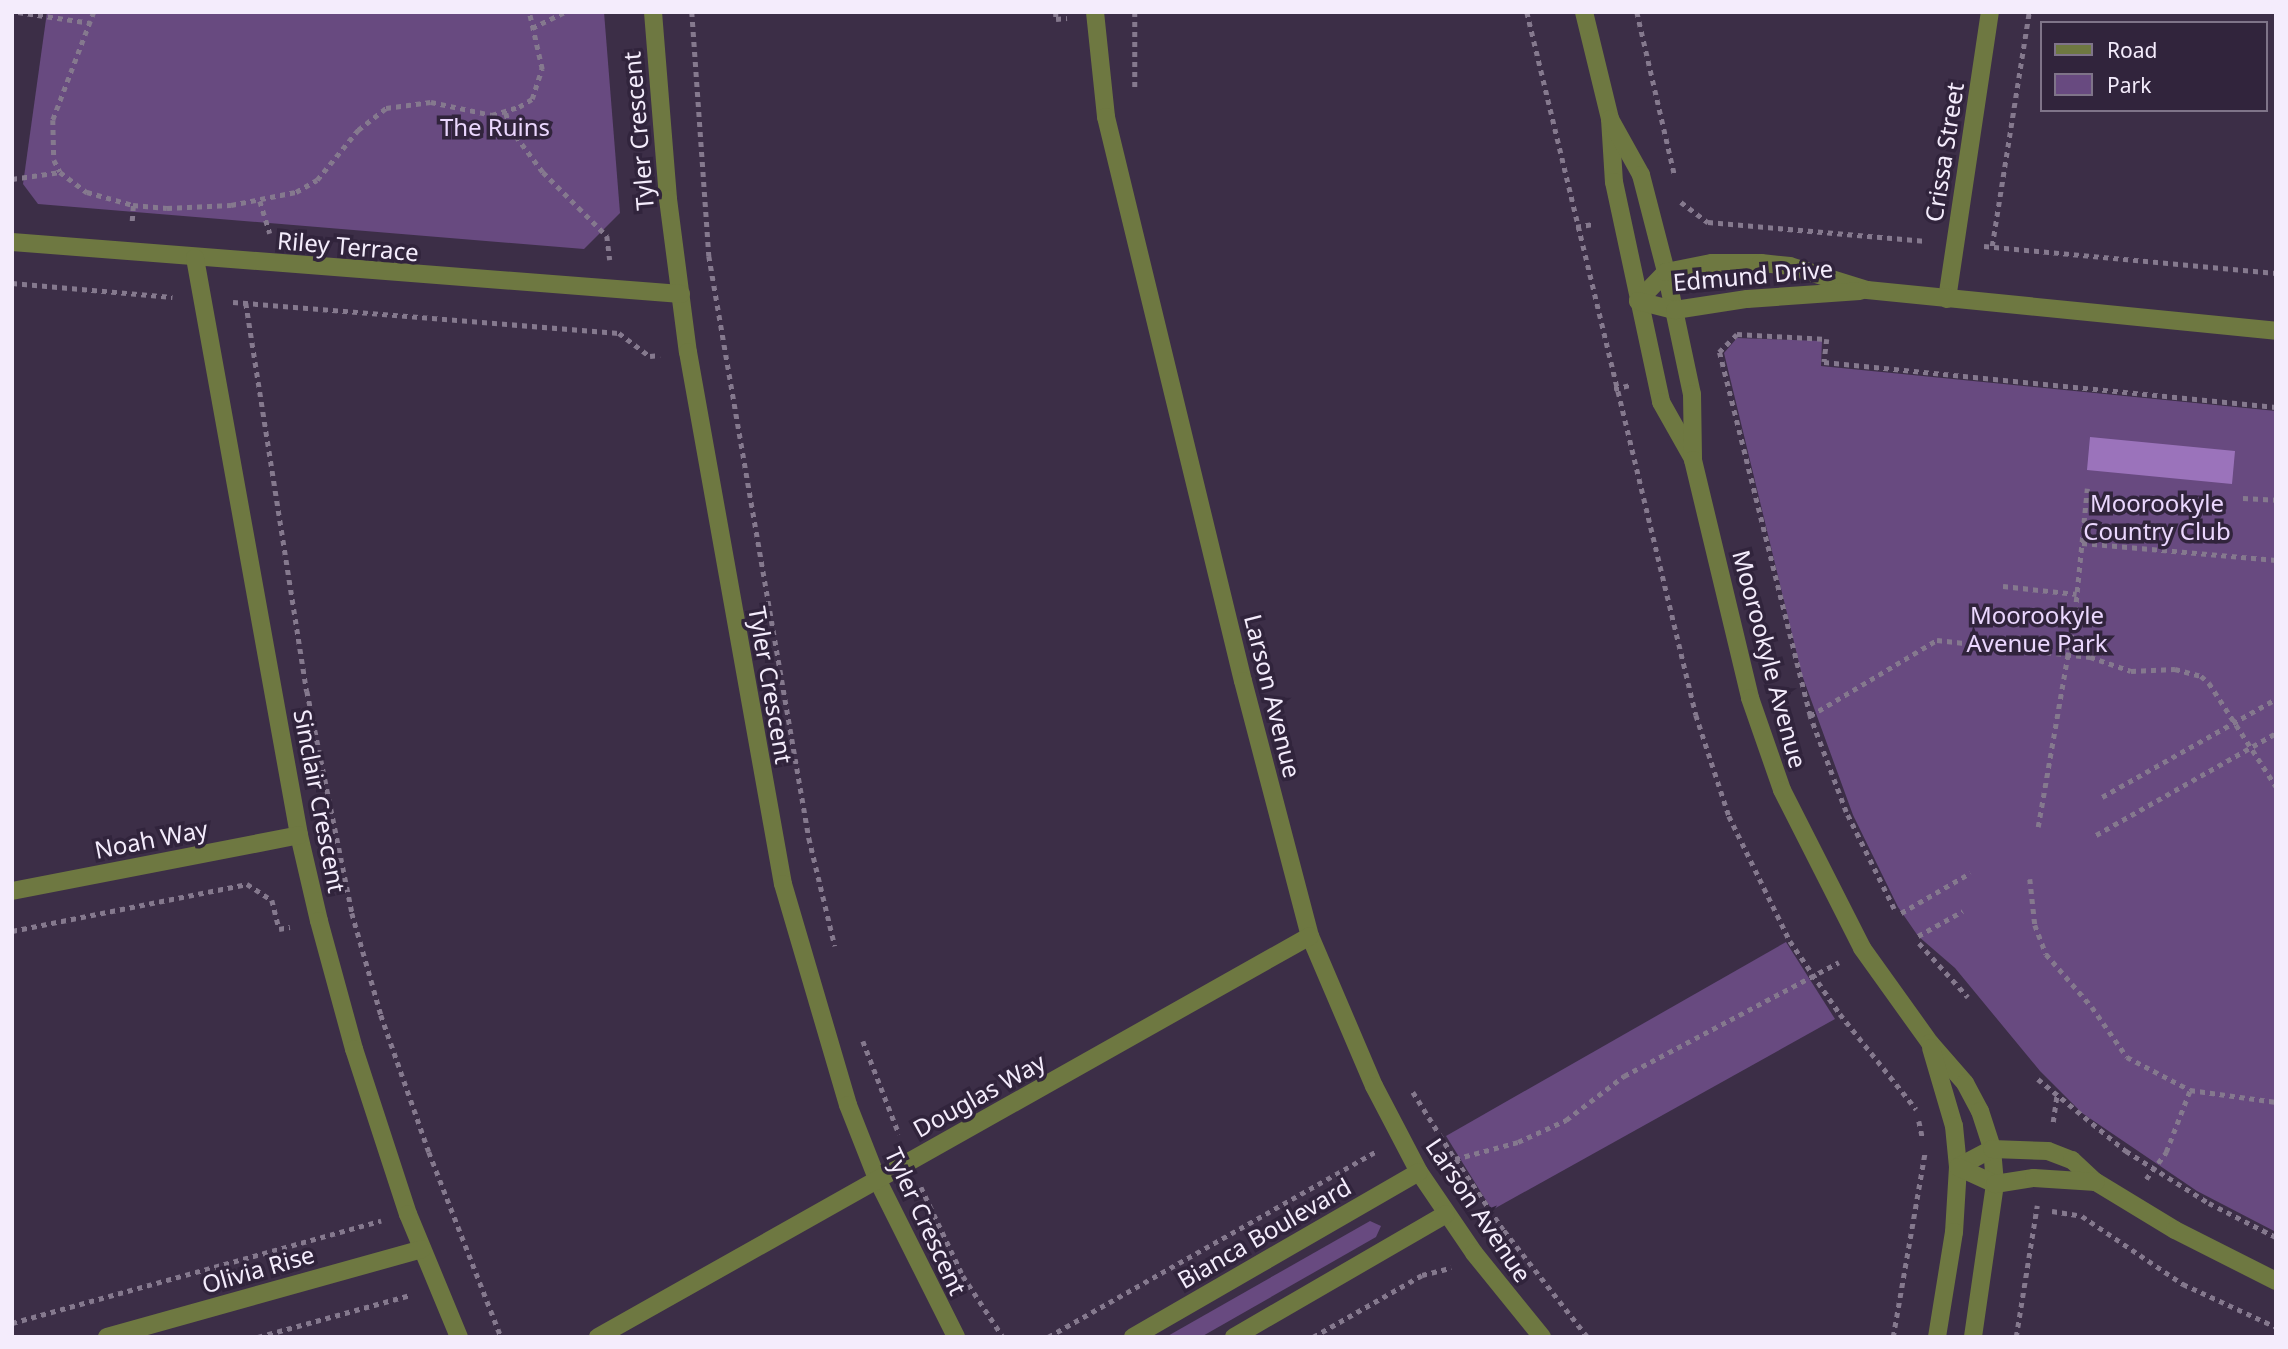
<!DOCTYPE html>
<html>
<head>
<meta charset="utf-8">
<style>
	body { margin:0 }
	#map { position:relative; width:2288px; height:1349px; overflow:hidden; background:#3c2e47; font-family:"Noto Sans",sans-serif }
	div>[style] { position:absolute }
	.green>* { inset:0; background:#684a80 }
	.water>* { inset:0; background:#9b73bb }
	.path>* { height:4.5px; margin-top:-2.25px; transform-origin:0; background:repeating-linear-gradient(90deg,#85798e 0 5px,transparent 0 10px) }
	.minor>* { height:18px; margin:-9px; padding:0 9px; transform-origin:9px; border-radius:9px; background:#6e7841 }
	span { translate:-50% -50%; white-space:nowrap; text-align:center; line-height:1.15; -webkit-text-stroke:7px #31243c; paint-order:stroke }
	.park-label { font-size:24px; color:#ebd7fe }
	.street-label { font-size:24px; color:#f4ecfc }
	.frame { position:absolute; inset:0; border:14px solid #f4ecfc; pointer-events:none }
	.legend { position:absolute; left:2040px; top:21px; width:228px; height:91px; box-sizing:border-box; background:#31243c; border:2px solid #7f7489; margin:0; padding:9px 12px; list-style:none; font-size:21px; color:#f4ecfc }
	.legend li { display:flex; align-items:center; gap:14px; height:35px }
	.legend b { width:35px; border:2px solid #7f7489 }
</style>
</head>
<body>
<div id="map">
	<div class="green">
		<div style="clip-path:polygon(47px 12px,604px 12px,620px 213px,584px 249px,38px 204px,23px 184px)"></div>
		<div style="clip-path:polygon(1737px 338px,1822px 341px,1821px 366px,2276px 411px,2276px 1232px,2197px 1191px,2082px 1113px,2040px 1071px,1955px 968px,1918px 936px,1898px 907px,1853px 815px,1802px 675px,1724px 353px)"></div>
		<div style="clip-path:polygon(1786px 942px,1835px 1019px,1492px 1210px,1446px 1136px)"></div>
		<div style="clip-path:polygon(1370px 1221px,1381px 1226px,1376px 1237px,1201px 1337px,1166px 1337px)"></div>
	</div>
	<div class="water">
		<div style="clip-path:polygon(2090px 437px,2235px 451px,2232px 484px,2087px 470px)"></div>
	</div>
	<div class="path">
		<div style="left:18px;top:12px;width:74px;rotate:8.6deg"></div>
		<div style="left:94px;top:12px;width:116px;rotate:110.8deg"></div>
		<div style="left:53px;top:120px;width:40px;rotate:88.6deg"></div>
		<div style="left:54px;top:160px;width:13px;rotate:63deg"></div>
		<div style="left:60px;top:172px;width:34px;rotate:37deg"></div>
		<div style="left:87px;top:192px;width:48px;rotate:15.8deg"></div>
		<div style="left:133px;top:205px;width:34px;rotate:5deg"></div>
		<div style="left:167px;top:208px;width:64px;rotate:-2.7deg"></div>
		<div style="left:231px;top:205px;width:66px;rotate:-11.3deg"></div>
		<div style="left:296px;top:192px;width:24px;rotate:-30deg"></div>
		<div style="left:317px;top:180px;width:65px;rotate:-50.6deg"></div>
		<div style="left:358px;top:130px;width:36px;rotate:-38deg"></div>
		<div style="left:386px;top:108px;width:45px;rotate:-7.6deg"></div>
		<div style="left:431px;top:102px;width:62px;rotate:12deg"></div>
		<div style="left:492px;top:115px;width:28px;rotate:-17deg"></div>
		<div style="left:519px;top:107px;width:15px;rotate:-32deg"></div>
		<div style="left:532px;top:99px;width:32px;rotate:-72deg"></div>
		<div style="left:542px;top:69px;width:58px;rotate:-102.8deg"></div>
		<div style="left:692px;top:12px;width:245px;rotate:86deg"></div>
		<div style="left:709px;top:256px;width:591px;rotate:80.25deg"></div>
		<div style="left:809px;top:838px;width:111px;rotate:76.5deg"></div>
		<div style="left:1056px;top:12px;width:7px;rotate:90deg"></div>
		<div style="left:1056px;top:19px;width:11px;rotate:-5deg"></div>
		<div style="left:1135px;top:12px;width:76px;rotate:90deg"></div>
		<div style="left:1527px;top:12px;width:723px;rotate:76.48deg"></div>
		<div style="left:1696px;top:715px;width:106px;rotate:71.9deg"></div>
		<div style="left:1729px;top:816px;width:139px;rotate:64deg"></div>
		<div style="left:1790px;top:941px;width:88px;rotate:55.6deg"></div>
		<div style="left:1840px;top:1014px;width:122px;rotate:51.3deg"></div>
		<div style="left:1637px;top:12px;width:168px;rotate:77deg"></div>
		<div style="left:532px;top:28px;width:37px;rotate:-26deg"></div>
		<div style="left:506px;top:113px;width:16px;rotate:75deg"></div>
		<div style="left:510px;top:128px;width:55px;rotate:53.1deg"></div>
		<div style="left:543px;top:172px;width:91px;rotate:45deg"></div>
		<div style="left:607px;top:236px;width:24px;rotate:83deg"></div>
		<div style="left:12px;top:179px;width:49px;rotate:-8.3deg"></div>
		<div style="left:260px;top:201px;width:34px;rotate:73deg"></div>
		<div style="left:1681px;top:202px;width:34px;rotate:37deg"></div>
		<div style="left:1708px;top:222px;width:219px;rotate:5deg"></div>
		<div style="left:132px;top:221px;width:16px;rotate:-86deg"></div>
		<div style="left:1576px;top:227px;width:17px;rotate:-10deg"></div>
		<div style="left:1984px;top:246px;width:293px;rotate:5.3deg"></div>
		<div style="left:1992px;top:246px;width:237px;rotate:-81deg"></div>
		<div style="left:12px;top:283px;width:161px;rotate:5deg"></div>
		<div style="left:233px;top:302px;width:387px;rotate:4.6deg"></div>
		<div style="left:619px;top:333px;width:39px;rotate:37deg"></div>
		<div style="left:650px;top:356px;width:10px;rotate:-6deg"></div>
		<div style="left:246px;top:303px;width:393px;rotate:81.1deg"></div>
		<div style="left:307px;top:691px;width:227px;rotate:78.5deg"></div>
		<div style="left:352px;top:913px;width:106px;rotate:74.1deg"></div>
		<div style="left:381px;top:1015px;width:145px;rotate:70.7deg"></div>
		<div style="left:429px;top:1152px;width:199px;rotate:68.7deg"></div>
		<div style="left:1614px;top:389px;width:16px;rotate:-14deg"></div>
		<div style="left:2243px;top:498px;width:33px;rotate:3deg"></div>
		<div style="left:2082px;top:543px;width:195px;rotate:5deg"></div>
		<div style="left:2003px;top:586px;width:74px;rotate:6.2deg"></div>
		<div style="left:1810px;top:716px;width:148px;rotate:-30.9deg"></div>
		<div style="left:1937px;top:640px;width:154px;rotate:6.3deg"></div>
		<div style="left:2090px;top:657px;width:43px;rotate:18.9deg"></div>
		<div style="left:2131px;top:671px;width:44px;rotate:-2.6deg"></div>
		<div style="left:2175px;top:669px;width:27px;rotate:15deg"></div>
		<div style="left:2201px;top:676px;width:11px;rotate:41deg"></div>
		<div style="left:2209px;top:683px;width:123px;rotate:57deg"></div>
		<div style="left:2102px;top:797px;width:200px;rotate:-29.4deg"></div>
		<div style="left:2038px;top:827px;width:218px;rotate:-80.2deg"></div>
		<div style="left:2075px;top:612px;width:124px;rotate:-84.4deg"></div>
		<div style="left:2096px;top:835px;width:207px;rotate:-29.5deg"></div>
		<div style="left:2030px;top:879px;width:46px;rotate:83.8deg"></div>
		<div style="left:2035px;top:925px;width:31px;rotate:69deg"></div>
		<div style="left:2046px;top:954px;width:70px;rotate:49deg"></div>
		<div style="left:2092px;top:1007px;width:61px;rotate:55deg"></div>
		<div style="left:2127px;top:1057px;width:71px;rotate:27.6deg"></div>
		<div style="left:2190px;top:1090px;width:87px;rotate:7.9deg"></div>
		<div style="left:1894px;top:909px;width:108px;rotate:-116.3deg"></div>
		<div style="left:1846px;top:812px;width:103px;rotate:-110.6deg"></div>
		<div style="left:1810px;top:716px;width:375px;rotate:-104deg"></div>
		<div style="left:1719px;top:352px;width:25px;rotate:-45deg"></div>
		<div style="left:1737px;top:334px;width:90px;rotate:3.2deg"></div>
		<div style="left:1827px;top:339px;width:23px;rotate:97deg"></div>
		<div style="left:1824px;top:362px;width:454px;rotate:5.7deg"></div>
		<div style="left:1901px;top:913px;width:80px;rotate:-30.1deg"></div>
		<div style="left:12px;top:931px;width:240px;rotate:-11.3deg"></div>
		<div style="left:247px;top:884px;width:30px;rotate:33deg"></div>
		<div style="left:272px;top:900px;width:30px;rotate:76deg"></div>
		<div style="left:279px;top:929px;width:11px;rotate:-10deg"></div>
		<div style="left:1918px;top:936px;width:51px;rotate:-29.1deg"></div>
		<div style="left:1919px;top:943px;width:73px;rotate:47.8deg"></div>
		<div style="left:863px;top:1041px;width:100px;rotate:68.8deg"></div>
		<div style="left:2038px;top:1079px;width:114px;rotate:39.3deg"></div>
		<div style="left:2126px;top:1151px;width:98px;rotate:32.1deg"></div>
		<div style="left:2209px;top:1203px;width:75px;rotate:26.9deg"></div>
		<div style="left:1413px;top:1092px;width:79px;rotate:57.9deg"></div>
		<div style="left:1919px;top:1121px;width:19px;rotate:78deg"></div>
		<div style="left:2053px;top:1122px;width:27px;rotate:-82deg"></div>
		<div style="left:2146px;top:1179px;width:34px;rotate:-53deg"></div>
		<div style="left:2166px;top:1152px;width:66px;rotate:-68.8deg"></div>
		<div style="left:921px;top:1187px;width:98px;rotate:64.7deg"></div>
		<div style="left:963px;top:1276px;width:73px;rotate:56.7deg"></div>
		<div style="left:2052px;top:1211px;width:30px;rotate:9deg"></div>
		<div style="left:2082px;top:1216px;width:122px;rotate:34deg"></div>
		<div style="left:2183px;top:1284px;width:102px;rotate:24.8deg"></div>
		<div style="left:12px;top:1323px;width:383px;rotate:-15.5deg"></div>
		<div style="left:258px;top:1337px;width:158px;rotate:-15.4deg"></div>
		<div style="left:1048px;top:1337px;width:378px;rotate:-29.5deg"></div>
		<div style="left:1313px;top:1337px;width:125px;rotate:-29.6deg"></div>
		<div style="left:1422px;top:1275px;width:30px;rotate:-14deg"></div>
		<div style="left:1587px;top:1337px;width:136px;rotate:-128.1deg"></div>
		<div style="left:1503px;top:1230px;width:86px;rotate:-124.1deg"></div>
		<div style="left:1455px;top:1159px;width:65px;rotate:-15.1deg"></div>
		<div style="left:1518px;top:1142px;width:53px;rotate:-24.6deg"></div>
		<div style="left:1566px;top:1120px;width:73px;rotate:-37.2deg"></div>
		<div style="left:1624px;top:1076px;width:243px;rotate:-27.9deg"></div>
		<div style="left:1893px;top:1337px;width:189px;rotate:-80.2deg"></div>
		<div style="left:2016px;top:1337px;width:133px;rotate:-80.9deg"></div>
	</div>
	<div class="minor">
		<div style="left:653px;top:12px;width:188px;rotate:85.4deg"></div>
		<div style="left:668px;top:199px;width:154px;rotate:82.6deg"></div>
		<div style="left:688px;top:352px;width:540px;rotate:79.88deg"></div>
		<div style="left:783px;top:884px;width:230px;rotate:73.6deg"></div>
		<div style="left:848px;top:1105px;width:82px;rotate:68.5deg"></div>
		<div style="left:878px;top:1181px;width:174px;rotate:63.4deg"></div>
		<div style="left:1095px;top:12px;width:106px;rotate:84deg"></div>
		<div style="left:1106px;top:117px;width:580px;rotate:76.35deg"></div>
		<div style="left:1243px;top:681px;width:264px;rotate:75.3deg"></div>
		<div style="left:1310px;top:936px;width:163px;rotate:66.9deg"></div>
		<div style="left:1374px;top:1086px;width:97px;rotate:62.4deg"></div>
		<div style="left:1419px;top:1172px;width:98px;rotate:55.8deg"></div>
		<div style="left:1474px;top:1253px;width:108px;rotate:51deg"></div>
		<div style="left:1584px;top:12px;width:110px;rotate:76.3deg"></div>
		<div style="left:1610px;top:119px;width:63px;rotate:86.4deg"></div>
		<div style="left:1614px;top:182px;width:225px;rotate:77.9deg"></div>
		<div style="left:1661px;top:402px;width:63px;rotate:60.6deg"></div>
		<div style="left:1610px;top:119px;width:64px;rotate:61deg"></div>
		<div style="left:1641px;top:175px;width:100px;rotate:75.5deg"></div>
		<div style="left:1666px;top:272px;width:125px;rotate:78deg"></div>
		<div style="left:1692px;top:394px;width:66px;rotate:89.1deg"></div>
		<div style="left:1693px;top:460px;width:245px;rotate:76.5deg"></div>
		<div style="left:1750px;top:698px;width:97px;rotate:70.8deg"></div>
		<div style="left:1782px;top:790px;width:177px;rotate:63.1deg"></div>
		<div style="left:1862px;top:948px;width:117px;rotate:54.4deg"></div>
		<div style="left:1930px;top:1043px;width:53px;rotate:48.8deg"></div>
		<div style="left:1965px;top:1083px;width:32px;rotate:62deg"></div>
		<div style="left:1980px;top:1111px;width:40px;rotate:72deg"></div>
		<div style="left:1992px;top:1149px;width:35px;rotate:85deg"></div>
		<div style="left:1995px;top:1184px;width:155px;rotate:98.2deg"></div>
		<div style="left:12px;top:242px;width:671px;rotate:4.44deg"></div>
		<div style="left:195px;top:258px;width:586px;rotate:79.78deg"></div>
		<div style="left:299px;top:835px;width:88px;rotate:76.9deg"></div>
		<div style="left:319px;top:921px;width:133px;rotate:74.7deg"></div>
		<div style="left:354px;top:1049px;width:174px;rotate:71.9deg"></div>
		<div style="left:408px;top:1214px;width:133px;rotate:67.5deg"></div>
		<div style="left:1947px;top:299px;width:290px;rotate:-81.5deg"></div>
		<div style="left:1638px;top:301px;width:40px;rotate:-46deg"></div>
		<div style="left:1666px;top:272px;width:47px;rotate:-11.1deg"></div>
		<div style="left:1712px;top:263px;width:49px"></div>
		<div style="left:1761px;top:263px;width:29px;rotate:6deg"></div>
		<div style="left:1790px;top:266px;width:81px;rotate:17.3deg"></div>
		<div style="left:1867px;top:290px;width:411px;rotate:5.7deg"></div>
		<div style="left:1638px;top:301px;width:38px;rotate:14deg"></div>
		<div style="left:1675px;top:310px;width:73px;rotate:-8.7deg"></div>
		<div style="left:1747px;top:299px;width:113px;rotate:-4deg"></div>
		<div style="left:12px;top:891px;width:292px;rotate:-11deg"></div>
		<div style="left:1931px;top:1048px;width:81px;rotate:73.6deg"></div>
		<div style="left:1954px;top:1126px;width:41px;rotate:84.4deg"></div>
		<div style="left:1958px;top:1167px;width:65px;rotate:93.5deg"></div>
		<div style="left:1954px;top:1232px;width:106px;rotate:99.2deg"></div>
		<div style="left:1958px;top:1167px;width:38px;rotate:-28deg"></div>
		<div style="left:1992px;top:1149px;width:56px;rotate:2deg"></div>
		<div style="left:2048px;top:1151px;width:26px;rotate:21deg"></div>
		<div style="left:2072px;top:1160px;width:33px;rotate:43deg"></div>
		<div style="left:2096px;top:1182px;width:92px;rotate:31.3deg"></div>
		<div style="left:2175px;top:1230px;width:113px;rotate:26.8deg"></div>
		<div style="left:1958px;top:1167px;width:41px;rotate:24.7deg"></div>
		<div style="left:1995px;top:1184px;width:39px;rotate:-9deg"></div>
		<div style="left:2034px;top:1178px;width:62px;rotate:3.7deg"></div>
		<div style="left:107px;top:1337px;width:327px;rotate:-15.6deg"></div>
		<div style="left:598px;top:1337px;width:817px;rotate:-29.39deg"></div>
		<div style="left:1133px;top:1337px;width:330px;rotate:-30deg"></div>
		<div style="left:1234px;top:1337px;width:245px;rotate:-30.1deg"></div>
	</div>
	<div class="park-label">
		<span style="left:495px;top:127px">The Ruins</span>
		<span style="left:2157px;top:517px">Moorookyle<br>Country Club</span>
		<span style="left:2037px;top:629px">Moorookyle<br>Avenue Park</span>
	</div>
	<div class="street-label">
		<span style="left:638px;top:131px;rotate:-95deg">Tyler Crescent</span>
		<span style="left:1944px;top:152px;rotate:-81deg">Crissa Street</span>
		<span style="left:348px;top:246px;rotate:5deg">Riley Terrace</span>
		<span style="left:1753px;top:275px;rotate:-5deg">Edmund Drive</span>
		<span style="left:1770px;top:659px;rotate:75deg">Moorookyle Avenue</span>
		<span style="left:771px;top:685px;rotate:80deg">Tyler Crescent</span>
		<span style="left:1273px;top:696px;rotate:76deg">Larson Avenue</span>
		<span style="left:320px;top:801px;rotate:79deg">Sinclair Crescent</span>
		<span style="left:151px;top:839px;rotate:-11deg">Noah Way</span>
		<span style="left:979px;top:1095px;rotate:-29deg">Douglas Way</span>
		<span style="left:1479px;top:1210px;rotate:56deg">Larson Avenue</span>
		<span style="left:926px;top:1221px;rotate:65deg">Tyler Crescent</span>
		<span style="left:1264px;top:1233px;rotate:-30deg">Bianca Boulevard</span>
		<span style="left:258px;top:1269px;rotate:-16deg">Olivia Rise</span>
	</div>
	<div class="frame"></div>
	<ul class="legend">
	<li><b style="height:9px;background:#6e7841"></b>Road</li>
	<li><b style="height:19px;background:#684a80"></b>Park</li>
	</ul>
</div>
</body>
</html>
